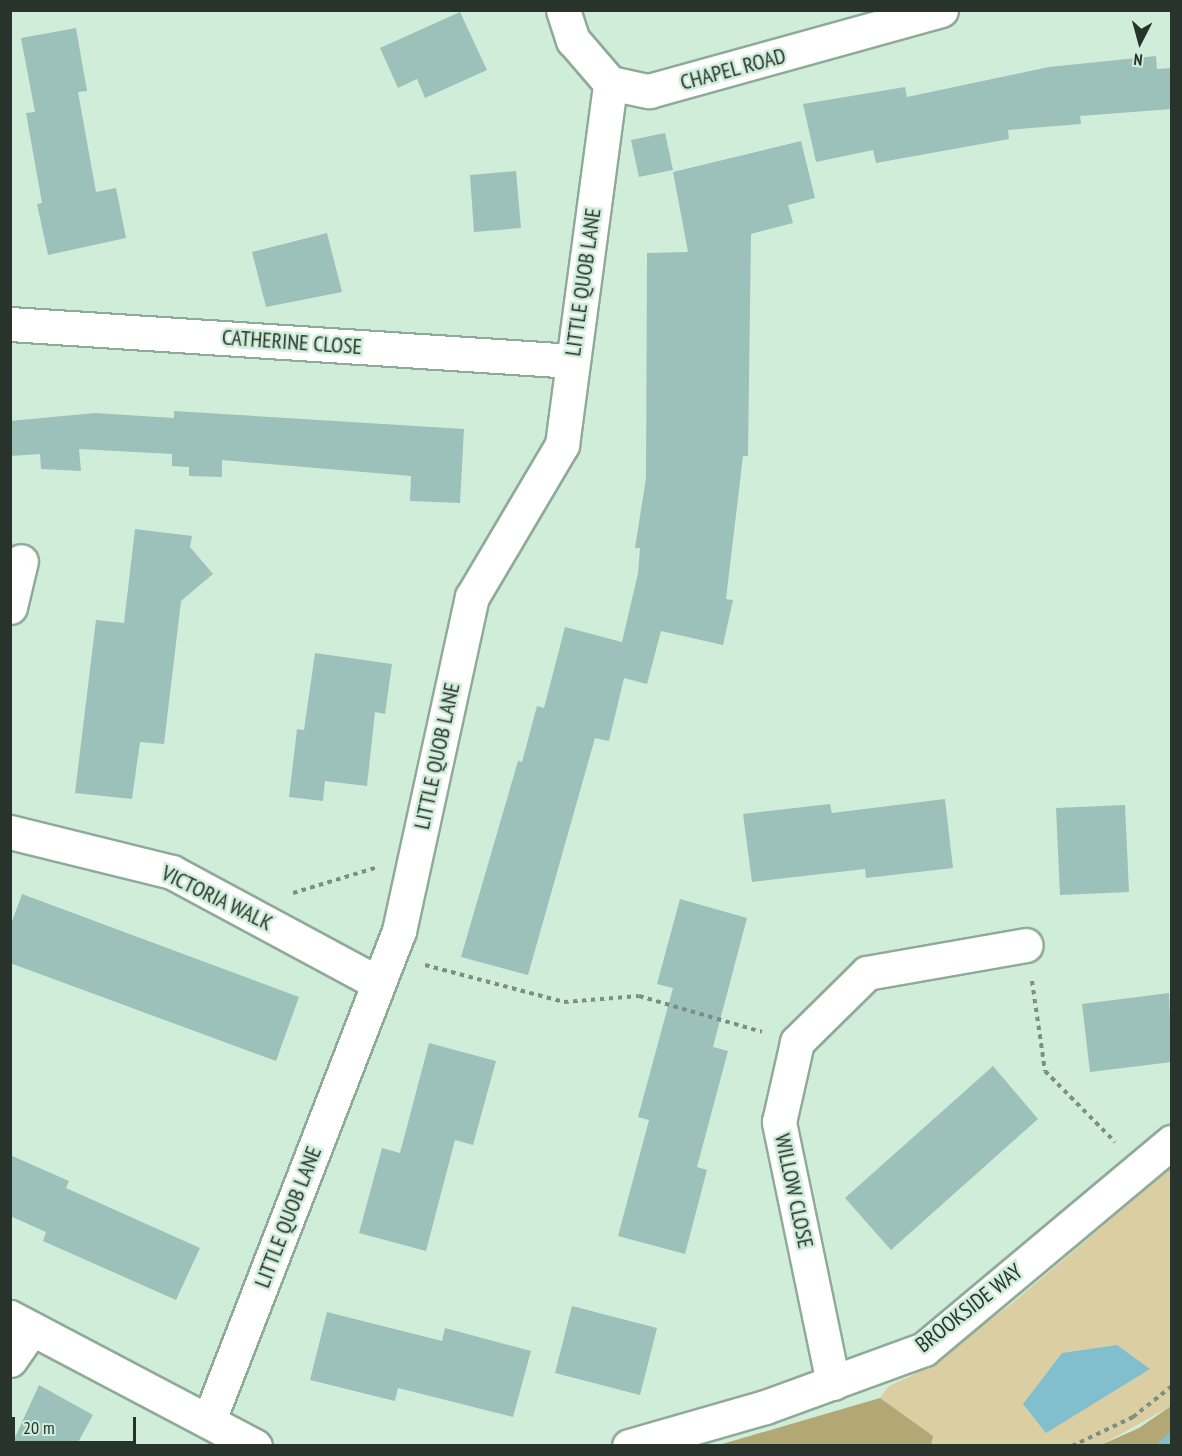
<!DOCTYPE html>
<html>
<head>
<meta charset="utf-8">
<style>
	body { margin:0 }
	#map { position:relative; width:1182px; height:1456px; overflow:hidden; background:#d0edd9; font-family:"PT Sans Narrow",sans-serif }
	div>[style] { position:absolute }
	.green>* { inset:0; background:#dacea2 }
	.forest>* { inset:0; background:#b4a776 }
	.water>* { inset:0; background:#81bfcf }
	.stream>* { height:12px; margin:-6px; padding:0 6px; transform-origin:6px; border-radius:6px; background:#81bfcf }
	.building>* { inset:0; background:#9cc1bb }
	.path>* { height:4px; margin-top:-2px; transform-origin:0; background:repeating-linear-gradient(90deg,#7b8f82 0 4.5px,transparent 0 9px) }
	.roads { filter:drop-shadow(2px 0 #8faa98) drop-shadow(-2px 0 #8faa98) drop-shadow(0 2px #8faa98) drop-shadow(0 -2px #8faa98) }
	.pedestrian>* { height:33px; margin:-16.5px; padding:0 16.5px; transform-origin:16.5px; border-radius:16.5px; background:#fff }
	.minor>* { height:33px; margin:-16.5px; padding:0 16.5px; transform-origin:16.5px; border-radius:16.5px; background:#fff }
	.tertiary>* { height:33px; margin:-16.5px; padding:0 16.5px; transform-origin:16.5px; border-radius:16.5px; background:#fff }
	span { translate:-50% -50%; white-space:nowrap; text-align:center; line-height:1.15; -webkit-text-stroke:5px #d0edd9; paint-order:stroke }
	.street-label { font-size:22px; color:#28332c }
	.frame { position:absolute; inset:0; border:12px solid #28332c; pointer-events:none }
	.north { position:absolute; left:1110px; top:12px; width:60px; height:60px; -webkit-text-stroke:4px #d0edd9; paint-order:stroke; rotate:186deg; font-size:16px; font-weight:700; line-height:24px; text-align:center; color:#28332c }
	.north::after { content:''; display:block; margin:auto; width:21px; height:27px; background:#28332c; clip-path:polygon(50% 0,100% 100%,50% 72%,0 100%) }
	.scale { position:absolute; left:12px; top:1417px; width:124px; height:27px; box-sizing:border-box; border:3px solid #28332c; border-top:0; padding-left:8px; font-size:18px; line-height:21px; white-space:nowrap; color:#28332c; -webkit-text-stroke:4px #d0edd9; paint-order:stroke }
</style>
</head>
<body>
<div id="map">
	<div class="green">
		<div style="clip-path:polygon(1171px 1168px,1171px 1406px,1101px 1445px,931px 1446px,932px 1436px,880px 1398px,889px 1386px,913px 1375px,1010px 1305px)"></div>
	</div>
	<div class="forest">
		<div style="clip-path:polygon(880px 1398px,933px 1436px,931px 1445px,719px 1445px)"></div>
		<div style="clip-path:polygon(1171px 1406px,1171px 1445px,1101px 1445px,1139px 1428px)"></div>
	</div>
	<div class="water">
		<div style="clip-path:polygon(1117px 1345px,1150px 1369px,1046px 1433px,1023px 1404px,1062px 1353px)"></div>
	</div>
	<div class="stream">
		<div style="left:1163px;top:1446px;width:11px;rotate:-38deg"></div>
	</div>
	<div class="building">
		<div style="clip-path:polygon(460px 12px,487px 70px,425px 98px,417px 79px,398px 88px,380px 48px)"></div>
		<div style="clip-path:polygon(76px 28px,87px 91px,78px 92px,96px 192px,116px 188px,126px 238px,48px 255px,37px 204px,42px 203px,26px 113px,35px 112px,21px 38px)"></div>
		<div style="clip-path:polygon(1156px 56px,1157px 69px,1172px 68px,1172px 109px,1080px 116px,1081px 124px,1008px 130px,1009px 139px,876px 163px,873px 150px,816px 162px,803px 104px,905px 87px,907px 97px,1049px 67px)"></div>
		<div style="clip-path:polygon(665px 133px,673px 170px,639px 177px,631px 140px)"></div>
		<div style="clip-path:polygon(801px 141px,815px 198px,788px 205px,793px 223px,751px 234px,748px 456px,743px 456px,726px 599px,733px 600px,723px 645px,661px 631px,647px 684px,624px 678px,609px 741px,595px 738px,528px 975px,461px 957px,518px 761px,522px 762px,537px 706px,544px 708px,565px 627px,622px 642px,638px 573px,640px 548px,635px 548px,646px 478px,647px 253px,688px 252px,673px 172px)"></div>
		<div style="clip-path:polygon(516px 171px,521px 228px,474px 232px,470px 175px)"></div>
		<div style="clip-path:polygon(327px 233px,342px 292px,266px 307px,252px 252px)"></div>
		<div style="clip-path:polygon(174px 411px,464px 429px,460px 503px,410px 501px,411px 476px,222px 460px,222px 477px,189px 476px,189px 467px,172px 466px,172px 454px,79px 449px,81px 471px,41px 469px,40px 454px,10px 456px,10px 421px,95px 413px,174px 418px)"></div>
		<div style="clip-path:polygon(135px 529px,192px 536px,190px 547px,213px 574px,181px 601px,164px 744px,140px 742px,132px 799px,75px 793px,96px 620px,124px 623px)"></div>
		<div style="clip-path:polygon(315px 653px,392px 664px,385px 714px,375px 712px,367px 786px,325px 781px,323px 801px,289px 797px,297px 729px,304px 730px)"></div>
		<div style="clip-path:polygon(945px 799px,953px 868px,866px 878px,865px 869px,752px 882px,743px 814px,830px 804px,832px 813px)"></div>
		<div style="clip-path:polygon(1125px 805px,1129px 892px,1060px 895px,1056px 808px)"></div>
		<div style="clip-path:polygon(22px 894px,299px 997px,276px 1061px,10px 963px,10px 927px)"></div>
		<div style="clip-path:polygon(680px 899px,747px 918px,713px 1047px,728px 1051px,697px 1167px,707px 1170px,685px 1254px,618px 1236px,649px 1120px,638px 1117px,673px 988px,657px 984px)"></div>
		<div style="clip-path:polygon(1169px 993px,1172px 1062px,1090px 1072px,1082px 1004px)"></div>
		<div style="clip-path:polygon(429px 1043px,496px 1061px,473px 1145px,455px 1140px,426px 1251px,359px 1233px,382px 1148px,400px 1153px)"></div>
		<div style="clip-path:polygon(993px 1066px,1038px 1119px,891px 1250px,845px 1198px)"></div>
		<div style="clip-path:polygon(10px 1155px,69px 1181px,66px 1188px,200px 1248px,176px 1300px,43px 1241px,46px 1232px,10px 1216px)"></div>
		<div style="clip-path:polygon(572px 1306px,657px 1328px,640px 1395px,555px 1373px)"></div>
		<div style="clip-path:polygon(327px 1312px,442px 1341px,445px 1328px,531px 1351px,513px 1417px,398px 1388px,395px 1401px,310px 1380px)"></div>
		<div style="clip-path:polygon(39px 1385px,93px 1415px,76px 1446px,11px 1446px)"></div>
	</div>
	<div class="path">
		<div style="left:293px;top:893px;width:86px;rotate:-17deg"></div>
		<div style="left:425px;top:965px;width:144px;rotate:14.9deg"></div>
		<div style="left:564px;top:1002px;width:75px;rotate:-4.6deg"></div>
		<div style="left:639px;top:996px;width:128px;rotate:16.3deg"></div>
		<div style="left:1032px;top:981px;width:91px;rotate:81.8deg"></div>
		<div style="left:1045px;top:1071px;width:100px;rotate:45.4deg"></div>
		<div style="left:1072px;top:1446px;width:68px;rotate:-25.4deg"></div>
		<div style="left:1133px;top:1417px;width:50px;rotate:-38.5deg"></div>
	</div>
	<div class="roads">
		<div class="pedestrian">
			<div style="left:10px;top:832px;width:167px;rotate:13.9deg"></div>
			<div style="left:172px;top:872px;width:234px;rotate:28.3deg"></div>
		</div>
		<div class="minor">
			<div style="left:10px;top:324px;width:564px;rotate:3.76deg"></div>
			<div style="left:10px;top:607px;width:47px;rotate:-76.6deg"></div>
			<div style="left:10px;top:1317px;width:277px;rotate:27.8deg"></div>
			<div style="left:10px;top:1360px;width:38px;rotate:-55deg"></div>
			<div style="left:833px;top:1383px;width:267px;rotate:-101.7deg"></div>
			<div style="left:779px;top:1122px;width:82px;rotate:-77.3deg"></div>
			<div style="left:797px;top:1042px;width:98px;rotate:-44.6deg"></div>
			<div style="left:867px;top:973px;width:161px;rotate:-10deg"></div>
			<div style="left:209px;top:1420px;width:525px;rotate:-68.77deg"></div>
			<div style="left:399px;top:931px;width:342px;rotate:-77.7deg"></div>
			<div style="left:472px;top:597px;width:177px;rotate:-59.4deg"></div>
			<div style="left:562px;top:445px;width:365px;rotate:-82.4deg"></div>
			<div style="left:629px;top:1446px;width:141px;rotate:-16deg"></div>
			<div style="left:765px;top:1407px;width:169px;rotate:-20deg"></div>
			<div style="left:924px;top:1349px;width:323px;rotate:-39.9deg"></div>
		</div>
		<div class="tertiary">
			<div style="left:563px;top:10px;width:32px;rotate:72deg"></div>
			<div style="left:573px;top:40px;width:57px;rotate:49.3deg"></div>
			<div style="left:610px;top:83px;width:40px;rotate:12deg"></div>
			<div style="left:649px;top:91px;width:303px;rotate:-15.5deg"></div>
		</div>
	</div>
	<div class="street-label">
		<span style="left:733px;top:69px;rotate:-15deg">CHAPEL ROAD</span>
		<span style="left:583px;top:282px;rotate:-82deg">LITTLE QUOB LANE</span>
		<span style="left:292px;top:342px;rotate:4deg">CATHERINE CLOSE</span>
		<span style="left:437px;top:756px;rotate:-78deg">LITTLE QUOB LANE</span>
		<span style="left:217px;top:898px;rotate:26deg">VICTORIA WALK</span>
		<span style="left:794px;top:1191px;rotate:78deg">WILLOW CLOSE</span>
		<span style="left:288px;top:1217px;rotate:-69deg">LITTLE QUOB LANE</span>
		<span style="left:969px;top:1308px;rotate:-38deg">BROOKSIDE WAY</span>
	</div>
	<div class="frame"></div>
	<div class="north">N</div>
	<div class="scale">20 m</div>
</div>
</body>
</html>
